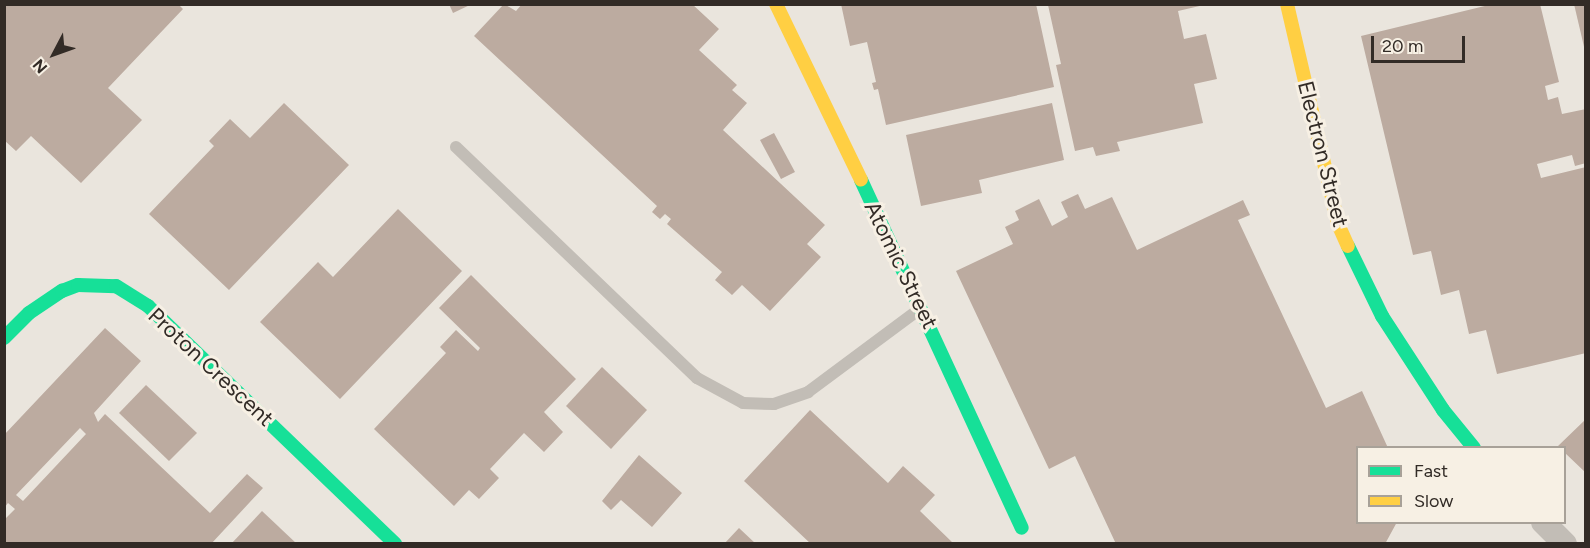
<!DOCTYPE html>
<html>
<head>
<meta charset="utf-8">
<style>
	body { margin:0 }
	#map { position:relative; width:1590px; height:548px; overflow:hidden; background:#eae5dd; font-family:Figtree,sans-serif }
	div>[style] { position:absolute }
	.building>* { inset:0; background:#bcaba0 }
	.lane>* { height:12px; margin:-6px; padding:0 6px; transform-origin:6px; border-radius:6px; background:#c2bdb6 }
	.street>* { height:24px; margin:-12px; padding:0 12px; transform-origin:12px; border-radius:12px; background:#c2bdb6 }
	.fast>* { height:14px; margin:-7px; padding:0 7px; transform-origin:7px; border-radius:7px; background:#16e098 }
	.slow>* { height:14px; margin:-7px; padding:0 7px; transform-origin:7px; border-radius:7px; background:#ffcf43 }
	span { translate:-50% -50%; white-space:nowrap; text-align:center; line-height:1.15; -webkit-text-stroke:6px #f7f0e4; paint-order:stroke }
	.street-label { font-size:22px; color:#322b26 }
	.frame { position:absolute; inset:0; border:6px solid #322b26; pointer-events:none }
	.legend { position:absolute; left:1356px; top:446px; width:210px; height:78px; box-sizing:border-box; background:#f7f0e4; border:2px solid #a8a198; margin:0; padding:8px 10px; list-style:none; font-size:18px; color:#322b26 }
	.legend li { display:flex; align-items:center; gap:12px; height:30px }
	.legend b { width:30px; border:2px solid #a8a198 }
	.north { position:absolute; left:24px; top:24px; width:60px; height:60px; -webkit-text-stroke:4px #f7f0e4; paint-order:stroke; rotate:229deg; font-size:16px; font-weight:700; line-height:24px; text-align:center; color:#322b26 }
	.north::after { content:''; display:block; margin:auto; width:21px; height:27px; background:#322b26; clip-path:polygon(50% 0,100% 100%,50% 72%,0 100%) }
	.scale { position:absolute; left:1371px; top:36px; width:94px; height:27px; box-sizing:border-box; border:3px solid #322b26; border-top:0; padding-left:8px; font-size:18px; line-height:21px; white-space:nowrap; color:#322b26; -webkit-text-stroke:4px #f7f0e4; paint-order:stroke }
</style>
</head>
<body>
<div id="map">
	<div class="building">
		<div style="clip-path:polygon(4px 4px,178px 4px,183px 9px,108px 88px,142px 120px,81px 183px,31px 136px,16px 151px,4px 140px)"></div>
		<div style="clip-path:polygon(449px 4px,472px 4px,453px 13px)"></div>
		<div style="clip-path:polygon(504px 4px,516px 11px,522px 4px,692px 4px,719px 29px,699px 50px,737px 85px,732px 90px,747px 103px,723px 130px,825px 225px,807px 244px,821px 257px,770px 311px,742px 285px,732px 295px,715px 280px,722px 272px,667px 224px,671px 219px,665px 214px,660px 219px,652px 212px,657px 206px,474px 36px)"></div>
		<div style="clip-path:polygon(841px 4px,1036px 4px,1054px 87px,886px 125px,878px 89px,874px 90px,872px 83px,876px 82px,867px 42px,850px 46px)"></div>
		<div style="clip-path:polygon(1493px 4px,1540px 4px,1559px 82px,1545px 86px,1548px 100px,1558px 97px,1562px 114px,1586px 109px,1586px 163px,1575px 166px,1572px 155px,1537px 164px,1541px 178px,1586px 167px,1586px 353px,1497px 374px,1486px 330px,1469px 334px,1459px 290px,1441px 295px,1431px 251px,1413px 255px,1361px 36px)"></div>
		<div style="clip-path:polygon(1574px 4px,1586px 4px,1586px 51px,1585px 51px)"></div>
		<div style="clip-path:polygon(1048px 5px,1204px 5px,1178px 11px,1184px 39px,1206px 34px,1217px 79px,1194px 84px,1203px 123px,1117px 142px,1120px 151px,1096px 156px,1093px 147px,1075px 151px,1056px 65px,1061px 64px)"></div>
		<div style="clip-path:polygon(284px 103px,349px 165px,229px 290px,149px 214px,214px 146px,209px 141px,230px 119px,250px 138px)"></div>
		<div style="clip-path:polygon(1052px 103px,1064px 160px,979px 180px,982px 193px,921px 206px,906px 135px)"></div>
		<div style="clip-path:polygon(774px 133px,795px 172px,781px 179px,760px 140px)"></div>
		<div style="clip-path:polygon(1078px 194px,1085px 209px,1112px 197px,1137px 250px,1243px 200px,1250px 215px,1238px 220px,1326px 408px,1362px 391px,1388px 448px,1358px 448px,1358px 522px,1397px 522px,1385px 544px,1116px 544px,1075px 456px,1049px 469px,956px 271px,1013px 244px,1005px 227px,1019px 220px,1015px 211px,1039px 199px,1052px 226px,1068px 217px,1061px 202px)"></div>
		<div style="clip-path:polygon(398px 209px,462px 271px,340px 399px,260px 322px,318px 262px,333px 277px)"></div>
		<div style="clip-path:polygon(471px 275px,576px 379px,544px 412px,563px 432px,544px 452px,524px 433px,490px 469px,499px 478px,479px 499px,469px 490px,454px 506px,374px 429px,446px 353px,440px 347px,456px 330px,478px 351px,480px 348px,439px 308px)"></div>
		<div style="clip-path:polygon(evenodd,105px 328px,141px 361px,94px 413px,98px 422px,105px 414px,210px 513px,247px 474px,263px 488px,211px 544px,4px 544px,4px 520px,15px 509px,8px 503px,4px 508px,4px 435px,105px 328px,80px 428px,86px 434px,23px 501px,16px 495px,80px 428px)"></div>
		<div style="clip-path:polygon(602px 367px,647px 410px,611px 449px,566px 406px)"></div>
		<div style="clip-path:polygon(146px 385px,197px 433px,169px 461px,119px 413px)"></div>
		<div style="clip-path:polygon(810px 410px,888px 483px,903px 466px,935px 495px,920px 511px,954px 544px,811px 544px,744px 481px)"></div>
		<div style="clip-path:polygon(1586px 419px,1586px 473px,1564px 452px,1564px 448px,1558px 446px)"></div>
		<div style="clip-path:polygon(639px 455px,682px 493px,652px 527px,621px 500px,611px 510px,602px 501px)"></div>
		<div style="clip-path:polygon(262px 511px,297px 544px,231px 544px)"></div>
		<div style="clip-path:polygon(739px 528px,756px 544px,724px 544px)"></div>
	</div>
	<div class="lane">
		<div style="left:456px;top:147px;width:334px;rotate:43.8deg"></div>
		<div style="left:697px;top:378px;width:52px;rotate:28.5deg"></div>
		<div style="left:743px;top:403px;width:31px;rotate:2deg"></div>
		<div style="left:774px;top:404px;width:36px;rotate:-19deg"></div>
		<div style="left:808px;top:392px;width:141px;rotate:-36.6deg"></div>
	</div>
	<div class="street">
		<div style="left:1543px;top:522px;width:31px;rotate:45deg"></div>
	</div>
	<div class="fast">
		<div style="left:861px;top:180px;width:383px;rotate:65.2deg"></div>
		<div style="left:1348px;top:246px;width:78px;rotate:64.1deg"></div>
		<div style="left:1382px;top:316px;width:112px;rotate:57deg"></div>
		<div style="left:1443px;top:410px;width:49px;rotate:50.8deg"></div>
		<div style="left:4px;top:338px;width:35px;rotate:-45deg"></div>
		<div style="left:29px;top:313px;width:40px;rotate:-34deg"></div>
		<div style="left:62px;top:291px;width:17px;rotate:-21deg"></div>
		<div style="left:78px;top:285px;width:38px;rotate:2deg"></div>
		<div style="left:116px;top:286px;width:38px;rotate:32deg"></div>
		<div style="left:148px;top:306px;width:343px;rotate:43.9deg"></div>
	</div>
	<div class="slow">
		<div style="left:776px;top:4px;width:195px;rotate:64.2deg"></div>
		<div style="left:1287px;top:4px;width:226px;rotate:76.9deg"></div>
		<div style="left:1338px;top:224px;width:24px;rotate:66deg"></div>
	</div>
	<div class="street-label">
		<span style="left:1323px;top:154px;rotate:76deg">Electron Street</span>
		<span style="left:901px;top:265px;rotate:64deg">Atomic Street</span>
		<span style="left:211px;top:367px;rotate:43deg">Proton Crescent</span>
	</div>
	<div class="frame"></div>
	<ul class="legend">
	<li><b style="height:8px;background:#16e098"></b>Fast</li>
	<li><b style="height:8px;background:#ffcf43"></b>Slow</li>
	</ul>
	<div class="north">N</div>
	<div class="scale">20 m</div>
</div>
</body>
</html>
